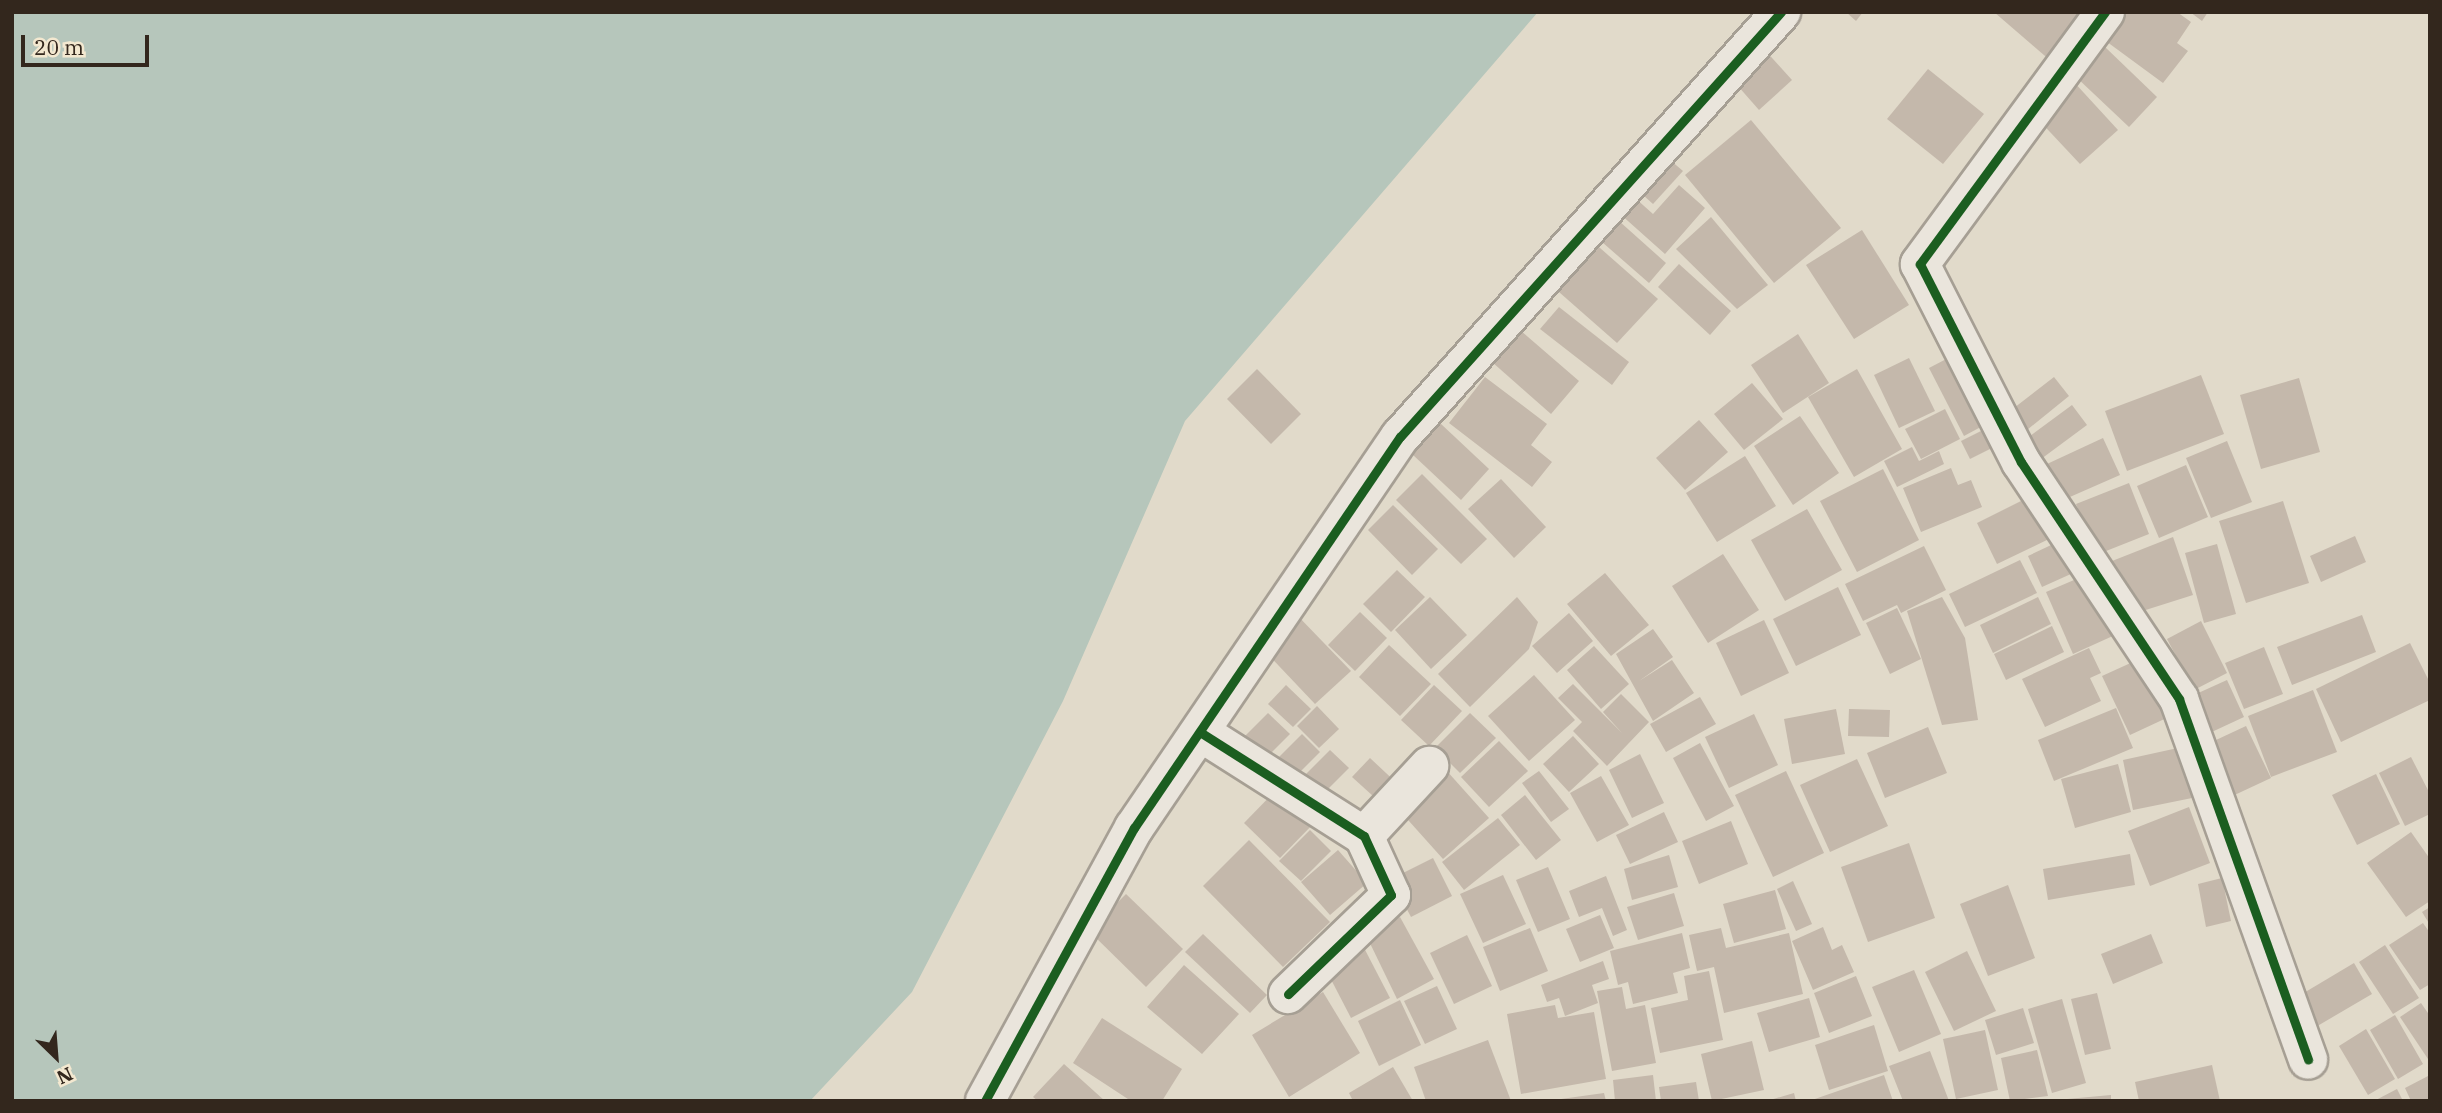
<!DOCTYPE html>
<html>
<head>
<meta charset="utf-8">
<style>
	body { margin:0 }
	#map { position:relative; width:2442px; height:1113px; overflow:hidden; background:#e1daca; font-family:"IBM Plex Serif",serif }
	div>[style] { position:absolute }
	.water>* { inset:0; background:#b6c6bb }
	.building>* { inset:0; background:#c4b8ab }
	.roads { filter:drop-shadow(2px 0 #a69f94) drop-shadow(-2px 0 #a69f94) drop-shadow(0 2px #a69f94) drop-shadow(0 -2px #a69f94) }
	.minor>* { height:38px; margin:-19px; padding:0 19px; transform-origin:19px; border-radius:19px; background:#eae5dc }
	.cycleway>* { height:9px; margin:-4.5px; padding:0 4.5px; transform-origin:4.5px; border-radius:4.5px; background:#1b5e20 }
	span { translate:-50% -50%; white-space:nowrap; text-align:center; line-height:1.15; -webkit-text-stroke:5px #f3e8d0; paint-order:stroke }
	.frame { position:absolute; inset:0; border:14px solid #33271d; pointer-events:none }
	.north { position:absolute; left:21px; top:1022px; width:70px; height:70px; -webkit-text-stroke:5px #f3e8d0; paint-order:stroke; rotate:155deg; font-size:19px; font-weight:700; line-height:28px; text-align:center; color:#33271d }
	.north::after { content:''; display:block; margin:auto; width:24px; height:32px; background:#33271d; clip-path:polygon(50% 0,100% 100%,50% 72%,0 100%) }
	.scale { position:absolute; left:21px; top:35px; width:128px; height:32px; box-sizing:border-box; border:4px solid #33271d; border-top:0; padding-left:9px; font-size:21px; line-height:24px; white-space:nowrap; color:#33271d; -webkit-text-stroke:5px #f3e8d0; paint-order:stroke }
</style>
</head>
<body>
<div id="map">
	<div class="water">
		<div style="clip-path:polygon(12px 12px,1538px 12px,1185px 421px,1063px 701px,912px 992px,810px 1101px,12px 1101px)"></div>
	</div>
	<div class="building">
		<div style="clip-path:polygon(1846px 12px,1863px 12px,1856px 21px)"></div>
		<div style="clip-path:polygon(1994px 12px,2095px 12px,2052px 62px)"></div>
		<div style="clip-path:polygon(2118px 12px,2177px 12px,2191px 22px,2177px 43px,2188px 51px,2163px 83px,2099px 36px)"></div>
		<div style="clip-path:polygon(2190px 12px,2208px 12px,2202px 21px)"></div>
		<div style="clip-path:polygon(2104px 46px,2157px 97px,2129px 127px,2075px 76px)"></div>
		<div style="clip-path:polygon(1763px 48px,1792px 80px,1759px 110px,1730px 77px)"></div>
		<div style="clip-path:polygon(1928px 69px,1984px 114px,1943px 164px,1887px 119px)"></div>
		<div style="clip-path:polygon(2073px 81px,2118px 130px,2080px 164px,2035px 116px)"></div>
		<div style="clip-path:polygon(1751px 120px,1841px 228px,1774px 283px,1685px 175px)"></div>
		<div style="clip-path:polygon(1663px 154px,1683px 171px,1653px 204px,1633px 186px)"></div>
		<div style="clip-path:polygon(1679px 185px,1705px 208px,1665px 254px,1619px 213px,1634px 197px,1653px 214px)"></div>
		<div style="clip-path:polygon(1711px 217px,1768px 285px,1737px 309px,1676px 249px)"></div>
		<div style="clip-path:polygon(1619px 221px,1666px 263px,1649px 283px,1602px 242px)"></div>
		<div style="clip-path:polygon(1862px 230px,1909px 305px,1854px 339px,1806px 265px)"></div>
		<div style="clip-path:polygon(1591px 240px,1658px 299px,1617px 343px,1551px 285px)"></div>
		<div style="clip-path:polygon(1679px 264px,1731px 311px,1710px 335px,1658px 287px)"></div>
		<div style="clip-path:polygon(1559px 307px,1629px 362px,1612px 385px,1540px 329px)"></div>
		<div style="clip-path:polygon(1520px 330px,1579px 381px,1551px 414px,1492px 362px)"></div>
		<div style="clip-path:polygon(1798px 334px,1829px 383px,1783px 413px,1751px 365px)"></div>
		<div style="clip-path:polygon(1954px 355px,1990px 422px,1964px 436px,1929px 368px)"></div>
		<div style="clip-path:polygon(1909px 358px,1935px 411px,1899px 428px,1874px 375px)"></div>
		<div style="clip-path:polygon(1257px 369px,1301px 414px,1271px 444px,1227px 399px)"></div>
		<div style="clip-path:polygon(1857px 369px,1902px 449px,1854px 477px,1808px 397px)"></div>
		<div style="clip-path:polygon(2201px 375px,2224px 434px,2127px 471px,2105px 411px)"></div>
		<div style="clip-path:polygon(1485px 377px,1547px 424px,1531px 445px,1552px 462px,1532px 487px,1449px 423px)"></div>
		<div style="clip-path:polygon(2054px 377px,2069px 396px,2017px 438px,2001px 418px)"></div>
		<div style="clip-path:polygon(2299px 378px,2320px 452px,2261px 469px,2240px 395px)"></div>
		<div style="clip-path:polygon(1752px 383px,1783px 419px,1744px 450px,1714px 414px)"></div>
		<div style="clip-path:polygon(2072px 405px,2087px 425px,2037px 462px,2022px 442px)"></div>
		<div style="clip-path:polygon(1945px 409px,1960px 439px,1921px 459px,1905px 429px)"></div>
		<div style="clip-path:polygon(1800px 416px,1839px 473px,1793px 505px,1754px 446px)"></div>
		<div style="clip-path:polygon(1699px 420px,1728px 452px,1685px 490px,1656px 458px)"></div>
		<div style="clip-path:polygon(1440px 423px,1489px 469px,1461px 500px,1412px 454px)"></div>
		<div style="clip-path:polygon(1989px 427px,1998px 445px,1970px 459px,1961px 441px)"></div>
		<div style="clip-path:polygon(2103px 438px,2120px 475px,2063px 500px,2047px 464px)"></div>
		<div style="clip-path:polygon(2227px 441px,2252px 502px,2211px 518px,2186px 458px)"></div>
		<div style="clip-path:polygon(1912px 447px,1919px 461px,1939px 451px,1944px 464px,1897px 487px,1884px 461px)"></div>
		<div style="clip-path:polygon(1745px 456px,1776px 506px,1717px 542px,1686px 493px)"></div>
		<div style="clip-path:polygon(2186px 465px,2208px 517px,2159px 538px,2137px 486px)"></div>
		<div style="clip-path:polygon(1951px 468px,1958px 485px,1971px 480px,1982px 507px,1921px 532px,1903px 488px)"></div>
		<div style="clip-path:polygon(1883px 469px,1919px 540px,1857px 572px,1820px 501px)"></div>
		<div style="clip-path:polygon(1422px 474px,1487px 539px,1461px 564px,1396px 500px)"></div>
		<div style="clip-path:polygon(1501px 479px,1546px 527px,1514px 558px,1468px 509px)"></div>
		<div style="clip-path:polygon(2129px 483px,2149px 534px,2096px 555px,2076px 504px)"></div>
		<div style="clip-path:polygon(2033px 495px,2053px 537px,1997px 564px,1977px 523px)"></div>
		<div style="clip-path:polygon(2283px 501px,2309px 583px,2246px 603px,2219px 521px)"></div>
		<div style="clip-path:polygon(1393px 505px,1438px 549px,1412px 575px,1368px 530px)"></div>
		<div style="clip-path:polygon(1807px 509px,1842px 570px,1785px 601px,1751px 540px)"></div>
		<div style="clip-path:polygon(2355px 536px,2366px 562px,2321px 582px,2310px 556px)"></div>
		<div style="clip-path:polygon(2173px 537px,2193px 595px,2133px 614px,2107px 563px)"></div>
		<div style="clip-path:polygon(2064px 539px,2082px 569px,2042px 587px,2028px 556px)"></div>
		<div style="clip-path:polygon(2217px 544px,2236px 614px,2204px 623px,2185px 553px)"></div>
		<div style="clip-path:polygon(1924px 546px,1946px 590px,1901px 613px,1897px 605px,1863px 621px,1845px 584px)"></div>
		<div style="clip-path:polygon(1723px 554px,1759px 610px,1708px 643px,1672px 586px)"></div>
		<div style="clip-path:polygon(2020px 560px,2037px 593px,1965px 627px,1949px 594px)"></div>
		<div style="clip-path:polygon(1397px 570px,1425px 597px,1391px 632px,1363px 604px)"></div>
		<div style="clip-path:polygon(1605px 573px,1649px 625px,1611px 656px,1567px 604px)"></div>
		<div style="clip-path:polygon(2088px 574px,2115px 635px,2073px 654px,2046px 592px)"></div>
		<div style="clip-path:polygon(1838px 587px,1861px 635px,1796px 666px,1773px 619px)"></div>
		<div style="clip-path:polygon(1430px 597px,1467px 635px,1431px 669px,1395px 630px)"></div>
		<div style="clip-path:polygon(1517px 597px,1538px 622px,1529px 649px,1470px 707px,1438px 674px)"></div>
		<div style="clip-path:polygon(1942px 597px,1965px 638px,1978px 720px,1942px 725px,1907px 611px)"></div>
		<div style="clip-path:polygon(2038px 597px,2051px 624px,1993px 653px,1980px 625px)"></div>
		<div style="clip-path:polygon(1897px 608px,1921px 659px,1890px 674px,1866px 623px)"></div>
		<div style="clip-path:polygon(1360px 612px,1387px 638px,1355px 671px,1328px 645px)"></div>
		<div style="clip-path:polygon(1295px 613px,1351px 671px,1315px 704px,1260px 646px)"></div>
		<div style="clip-path:polygon(1569px 613px,1593px 641px,1557px 673px,1532px 646px)"></div>
		<div style="clip-path:polygon(2362px 615px,2376px 652px,2292px 685px,2277px 647px)"></div>
		<div style="clip-path:polygon(1764px 620px,1789px 673px,1741px 696px,1716px 643px)"></div>
		<div style="clip-path:polygon(2201px 621px,2227px 673px,2194px 690px,2167px 639px)"></div>
		<div style="clip-path:polygon(2052px 626px,2064px 652px,2006px 680px,1994px 654px)"></div>
		<div style="clip-path:polygon(1653px 629px,1673px 657px,1639px 681px,1672px 660px,1694px 693px,1653px 721px,1616px 654px)"></div>
		<div style="clip-path:polygon(2410px 643px,2430px 683px,2430px 700px,2341px 742px,2316px 689px)"></div>
		<div style="clip-path:polygon(1389px 645px,1431px 684px,1400px 716px,1359px 677px)"></div>
		<div style="clip-path:polygon(1594px 646px,1629px 684px,1601px 709px,1567px 670px)"></div>
		<div style="clip-path:polygon(2264px 647px,2283px 694px,2244px 709px,2225px 663px)"></div>
		<div style="clip-path:polygon(2089px 648px,2101px 673px,2090px 678px,2101px 701px,2045px 727px,2022px 679px)"></div>
		<div style="clip-path:polygon(2146px 656px,2173px 715px,2130px 735px,2102px 676px)"></div>
		<div style="clip-path:polygon(1534px 675px,1575px 720px,1529px 761px,1488px 716px)"></div>
		<div style="clip-path:polygon(2227px 680px,2244px 717px,2201px 737px,2185px 699px)"></div>
		<div style="clip-path:polygon(1573px 684px,1622px 733px,1603px 712px,1621px 694px,1649px 722px,1607px 766px,1573px 731px,1582px 722px,1558px 698px)"></div>
		<div style="clip-path:polygon(1286px 685px,1311px 709px,1293px 727px,1268px 704px)"></div>
		<div style="clip-path:polygon(1434px 685px,1462px 711px,1429px 746px,1401px 720px)"></div>
		<div style="clip-path:polygon(2313px 690px,2337px 752px,2271px 777px,2248px 716px)"></div>
		<div style="clip-path:polygon(1700px 697px,1716px 724px,1666px 752px,1650px 724px)"></div>
		<div style="clip-path:polygon(1317px 706px,1339px 729px,1319px 748px,1297px 726px)"></div>
		<div style="clip-path:polygon(2116px 708px,2133px 748px,2054px 781px,2038px 740px)"></div>
		<div style="clip-path:polygon(1836px 709px,1845px 754px,1792px 764px,1784px 719px)"></div>
		<div style="clip-path:polygon(1849px 709px,1890px 710px,1889px 737px,1848px 736px)"></div>
		<div style="clip-path:polygon(1268px 713px,1290px 734px,1260px 764px,1238px 743px)"></div>
		<div style="clip-path:polygon(1470px 713px,1496px 738px,1460px 773px,1435px 748px)"></div>
		<div style="clip-path:polygon(1754px 714px,1778px 765px,1729px 788px,1705px 737px)"></div>
		<div style="clip-path:polygon(2246px 726px,2271px 778px,2226px 799px,2201px 747px)"></div>
		<div style="clip-path:polygon(1928px 727px,1947px 773px,1885px 798px,1867px 753px)"></div>
		<div style="clip-path:polygon(1302px 734px,1320px 752px,1288px 784px,1270px 766px)"></div>
		<div style="clip-path:polygon(1573px 736px,1599px 764px,1569px 792px,1543px 764px)"></div>
		<div style="clip-path:polygon(1499px 741px,1528px 771px,1489px 807px,1461px 777px)"></div>
		<div style="clip-path:polygon(1700px 743px,1734px 806px,1706px 821px,1673px 758px)"></div>
		<div style="clip-path:polygon(2187px 746px,2197px 797px,2133px 810px,2123px 760px)"></div>
		<div style="clip-path:polygon(1330px 750px,1349px 768px,1319px 798px,1300px 780px)"></div>
		<div style="clip-path:polygon(1640px 754px,1664px 803px,1632px 818px,1609px 770px)"></div>
		<div style="clip-path:polygon(2411px 757px,2430px 794px,2430px 814px,2405px 826px,2379px 773px)"></div>
		<div style="clip-path:polygon(1370px 758px,1402px 788px,1384px 806px,1352px 777px)"></div>
		<div style="clip-path:polygon(1857px 759px,1888px 826px,1830px 852px,1800px 785px)"></div>
		<div style="clip-path:polygon(2118px 764px,2131px 812px,2075px 828px,2061px 779px)"></div>
		<div style="clip-path:polygon(1446px 770px,1489px 818px,1443px 859px,1400px 811px)"></div>
		<div style="clip-path:polygon(1539px 771px,1569px 809px,1551px 822px,1522px 783px)"></div>
		<div style="clip-path:polygon(1786px 771px,1824px 853px,1773px 877px,1735px 795px)"></div>
		<div style="clip-path:polygon(2376px 774px,2400px 824px,2357px 845px,2332px 795px)"></div>
		<div style="clip-path:polygon(1601px 776px,1629px 825px,1597px 842px,1570px 793px)"></div>
		<div style="clip-path:polygon(1281px 785px,1317px 820px,1280px 858px,1244px 823px)"></div>
		<div style="clip-path:polygon(1525px 795px,1561px 840px,1536px 860px,1501px 815px)"></div>
		<div style="clip-path:polygon(2189px 807px,2210px 863px,2150px 886px,2128px 831px)"></div>
		<div style="clip-path:polygon(1664px 812px,1678px 842px,1630px 864px,1616px 835px)"></div>
		<div style="clip-path:polygon(1498px 818px,1520px 845px,1464px 890px,1442px 862px)"></div>
		<div style="clip-path:polygon(1731px 821px,1748px 864px,1699px 884px,1682px 841px)"></div>
		<div style="clip-path:polygon(1310px 830px,1331px 851px,1301px 881px,1279px 861px)"></div>
		<div style="clip-path:polygon(2411px 832px,2430px 859px,2430px 901px,2406px 917px,2367px 863px)"></div>
		<div style="clip-path:polygon(1249px 840px,1330px 922px,1283px 967px,1203px 886px)"></div>
		<div style="clip-path:polygon(1909px 843px,1935px 918px,1868px 942px,1841px 867px)"></div>
		<div style="clip-path:polygon(1338px 850px,1367px 883px,1330px 915px,1301px 882px)"></div>
		<div style="clip-path:polygon(2130px 854px,2135px 885px,2048px 900px,2043px 869px)"></div>
		<div style="clip-path:polygon(1669px 855px,1678px 887px,1632px 900px,1624px 869px)"></div>
		<div style="clip-path:polygon(1433px 858px,1452px 896px,1411px 917px,1391px 879px)"></div>
		<div style="clip-path:polygon(1548px 867px,1570px 919px,1538px 932px,1516px 880px)"></div>
		<div style="clip-path:polygon(1503px 875px,1526px 924px,1483px 943px,1460px 894px)"></div>
		<div style="clip-path:polygon(1606px 876px,1627px 930px,1613px 936px,1602px 908px,1579px 917px,1569px 891px)"></div>
		<div style="clip-path:polygon(2222px 878px,2231px 921px,2206px 927px,2198px 884px)"></div>
		<div style="clip-path:polygon(1793px 881px,1812px 924px,1796px 931px,1777px 889px)"></div>
		<div style="clip-path:polygon(2008px 885px,2035px 958px,1988px 976px,1960px 904px)"></div>
		<div style="clip-path:polygon(1775px 890px,1786px 929px,1734px 943px,1723px 904px)"></div>
		<div style="clip-path:polygon(1674px 893px,1684px 926px,1638px 940px,1627px 907px)"></div>
		<div style="clip-path:polygon(1126px 894px,1183px 949px,1146px 987px,1089px 931px)"></div>
		<div style="clip-path:polygon(2430px 907px,2430px 925px,2422px 912px)"></div>
		<div style="clip-path:polygon(1600px 915px,1614px 948px,1580px 962px,1566px 929px)"></div>
		<div style="clip-path:polygon(1400px 917px,1434px 979px,1397px 999px,1366px 935px)"></div>
		<div style="clip-path:polygon(2423px 923px,2430px 933px,2430px 984px,2420px 990px,2389px 945px)"></div>
		<div style="clip-path:polygon(1823px 927px,1832px 950px,1842px 945px,1854px 972px,1813px 990px,1792px 941px)"></div>
		<div style="clip-path:polygon(1530px 928px,1548px 971px,1500px 991px,1483px 947px)"></div>
		<div style="clip-path:polygon(1721px 928px,1726px 948px,1789px 933px,1803px 994px,1724px 1013px,1714px 967px,1697px 971px,1689px 935px)"></div>
		<div style="clip-path:polygon(1682px 933px,1690px 968px,1673px 973px,1678px 993px,1633px 1004px,1628px 982px,1618px 985px,1610px 951px)"></div>
		<div style="clip-path:polygon(1203px 934px,1267px 995px,1250px 1013px,1185px 952px)"></div>
		<div style="clip-path:polygon(2151px 934px,2163px 963px,2113px 984px,2101px 954px)"></div>
		<div style="clip-path:polygon(1467px 935px,1492px 986px,1454px 1004px,1430px 953px)"></div>
		<div style="clip-path:polygon(1362px 944px,1390px 998px,1351px 1018px,1323px 964px)"></div>
		<div style="clip-path:polygon(2385px 945px,2419px 998px,2393px 1014px,2359px 962px)"></div>
		<div style="clip-path:polygon(1967px 951px,1996px 1011px,1954px 1031px,1925px 972px)"></div>
		<div style="clip-path:polygon(1603px 961px,1609px 979px,1592px 985px,1598px 1003px,1565px 1016px,1559px 998px,1547px 1002px,1541px 985px)"></div>
		<div style="clip-path:polygon(2354px 963px,2372px 994px,2314px 1028px,2297px 997px)"></div>
		<div style="clip-path:polygon(1184px 965px,1239px 1014px,1202px 1054px,1147px 1007px)"></div>
		<div style="clip-path:polygon(1914px 970px,1941px 1034px,1899px 1052px,1872px 987px)"></div>
		<div style="clip-path:polygon(1709px 971px,1723px 1040px,1660px 1053px,1651px 1008px,1688px 1000px,1684px 976px)"></div>
		<div style="clip-path:polygon(1856px 976px,1872px 1016px,1829px 1033px,1814px 993px)"></div>
		<div style="clip-path:polygon(1437px 986px,1457px 1029px,1425px 1044px,1404px 1001px)"></div>
		<div style="clip-path:polygon(1622px 987px,1626px 1009px,1645px 1005px,1656px 1063px,1612px 1071px,1597px 991px)"></div>
		<div style="clip-path:polygon(1323px 992px,1360px 1053px,1289px 1097px,1252px 1035px)"></div>
		<div style="clip-path:polygon(2097px 993px,2111px 1049px,2085px 1055px,2071px 999px)"></div>
		<div style="clip-path:polygon(1809px 998px,1820px 1037px,1769px 1052px,1757px 1013px)"></div>
		<div style="clip-path:polygon(2062px 999px,2086px 1083px,2052px 1093px,2028px 1009px)"></div>
		<div style="clip-path:polygon(1400px 1000px,1421px 1045px,1379px 1066px,1358px 1021px)"></div>
		<div style="clip-path:polygon(2421px 1003px,2430px 1016px,2430px 1062px,2400px 1017px)"></div>
		<div style="clip-path:polygon(1555px 1005px,1558px 1018px,1594px 1012px,1606px 1079px,1521px 1094px,1507px 1014px)"></div>
		<div style="clip-path:polygon(2023px 1008px,2034px 1043px,1996px 1055px,1985px 1020px)"></div>
		<div style="clip-path:polygon(2395px 1015px,2423px 1064px,2398px 1079px,2370px 1030px)"></div>
		<div style="clip-path:polygon(1102px 1018px,1182px 1069px,1162px 1101px,1131px 1101px,1073px 1063px)"></div>
		<div style="clip-path:polygon(1874px 1025px,1888px 1071px,1829px 1090px,1815px 1045px)"></div>
		<div style="clip-path:polygon(2366px 1029px,2395px 1079px,2368px 1095px,2339px 1046px)"></div>
		<div style="clip-path:polygon(1985px 1030px,1998px 1090px,1956px 1099px,1943px 1039px)"></div>
		<div style="clip-path:polygon(1488px 1040px,1511px 1101px,1426px 1101px,1414px 1067px)"></div>
		<div style="clip-path:polygon(1752px 1041px,1764px 1090px,1712px 1101px,1701px 1054px)"></div>
		<div style="clip-path:polygon(2037px 1050px,2048px 1096px,2010px 1101px,2001px 1058px)"></div>
		<div style="clip-path:polygon(1930px 1051px,1949px 1101px,1903px 1101px,1889px 1066px)"></div>
		<div style="clip-path:polygon(1064px 1064px,1105px 1101px,1038px 1101px,1033px 1097px)"></div>
		<div style="clip-path:polygon(2212px 1065px,2220px 1101px,2139px 1101px,2135px 1082px)"></div>
		<div style="clip-path:polygon(1393px 1067px,1413px 1101px,1353px 1101px,1349px 1093px)"></div>
		<div style="clip-path:polygon(1653px 1075px,1656px 1101px,1615px 1101px,1613px 1080px)"></div>
		<div style="clip-path:polygon(1884px 1075px,1893px 1101px,1812px 1101px,1812px 1100px)"></div>
		<div style="clip-path:polygon(2430px 1075px,2430px 1101px,2411px 1101px,2405px 1088px)"></div>
		<div style="clip-path:polygon(1696px 1082px,1699px 1101px,1661px 1101px,1659px 1087px)"></div>
		<div style="clip-path:polygon(2397px 1089px,2403px 1101px,2374px 1101px)"></div>
		<div style="clip-path:polygon(1604px 1093px,1606px 1101px,1561px 1101px,1561px 1099px)"></div>
		<div style="clip-path:polygon(1794px 1093px,1796px 1101px,1770px 1101px,1770px 1100px)"></div>
		<div style="clip-path:polygon(2111px 1095px,2111px 1101px,2067px 1101px,2067px 1099px)"></div>
	</div>
	<div class="roads">
		<div class="minor">
			<div style="left:2105px;top:12px;width:313px;rotate:126.3deg"></div>
			<div style="left:1920px;top:264px;width:222px;rotate:63deg"></div>
			<div style="left:2021px;top:462px;width:285px;rotate:56.3deg"></div>
			<div style="left:2179px;top:699px;width:383px;rotate:70.3deg"></div>
			<div style="left:1200px;top:732px;width:194px;rotate:32.4deg"></div>
			<div style="left:1364px;top:836px;width:65px;rotate:65.4deg"></div>
			<div style="left:1391px;top:895px;width:143px;rotate:136.1deg"></div>
			<div style="left:1364px;top:836px;width:96px;rotate:-47.1deg"></div>
			<div style="left:985px;top:1101px;width:311px;rotate:-61.4deg"></div>
			<div style="left:1134px;top:828px;width:473px;rotate:-55.8deg"></div>
			<div style="left:1400px;top:437px;width:571px;rotate:-48.12deg"></div>
		</div>
	</div>
	<div class="cycleway">
		<div style="left:2105px;top:12px;width:313px;rotate:126.3deg"></div>
		<div style="left:1920px;top:264px;width:222px;rotate:63deg"></div>
		<div style="left:2021px;top:462px;width:285px;rotate:56.3deg"></div>
		<div style="left:2179px;top:699px;width:383px;rotate:70.3deg"></div>
		<div style="left:1200px;top:732px;width:194px;rotate:32.4deg"></div>
		<div style="left:1364px;top:836px;width:65px;rotate:65.4deg"></div>
		<div style="left:1391px;top:895px;width:143px;rotate:136.1deg"></div>
		<div style="left:985px;top:1101px;width:311px;rotate:-61.4deg"></div>
		<div style="left:1134px;top:828px;width:473px;rotate:-55.8deg"></div>
		<div style="left:1400px;top:437px;width:571px;rotate:-48.12deg"></div>
	</div>
	<div class="frame"></div>
	<div class="north">N</div>
	<div class="scale">20 m</div>
</div>
</body>
</html>
